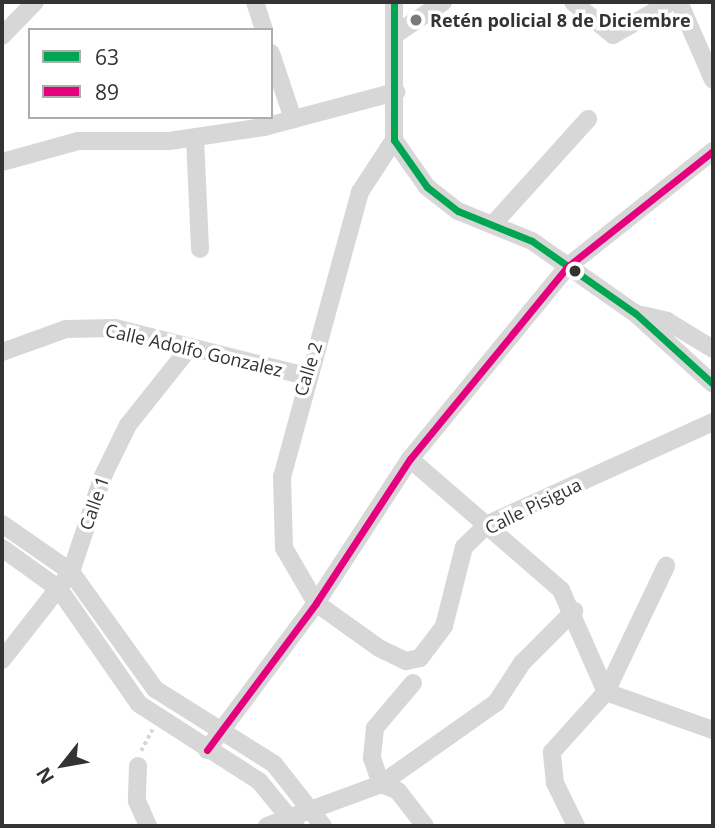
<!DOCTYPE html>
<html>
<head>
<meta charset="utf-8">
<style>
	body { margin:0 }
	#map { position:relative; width:715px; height:828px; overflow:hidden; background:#fff; font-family:"Open Sans",sans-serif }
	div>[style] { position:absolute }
	.path>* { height:3.5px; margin-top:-1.75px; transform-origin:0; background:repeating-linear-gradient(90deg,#d6d6d6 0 3.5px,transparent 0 7px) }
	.minor>* { height:18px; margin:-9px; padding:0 9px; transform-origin:9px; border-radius:9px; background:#d7d7d7 }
	.bus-1>* { height:7px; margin:-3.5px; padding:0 3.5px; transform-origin:3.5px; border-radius:3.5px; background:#00a651 }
	.bus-2>* { height:7px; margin:-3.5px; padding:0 3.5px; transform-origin:3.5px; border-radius:3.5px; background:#e5007d }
	.dots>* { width:19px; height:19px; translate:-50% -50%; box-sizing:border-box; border:4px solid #fff; border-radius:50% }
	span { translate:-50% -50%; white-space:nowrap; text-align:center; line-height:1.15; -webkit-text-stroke:7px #fff; paint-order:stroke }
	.poi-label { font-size:18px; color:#333; font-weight:700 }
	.left { translate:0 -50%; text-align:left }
	.street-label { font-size:18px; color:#333 }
	.frame { position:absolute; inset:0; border:4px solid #333; pointer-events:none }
	.legend { position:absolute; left:28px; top:28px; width:245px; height:91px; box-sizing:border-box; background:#fff; border:2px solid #adadad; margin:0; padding:9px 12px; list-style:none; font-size:21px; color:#333 }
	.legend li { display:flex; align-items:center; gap:14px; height:35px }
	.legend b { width:35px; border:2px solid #adadad }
	.north { position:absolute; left:28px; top:730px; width:70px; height:70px; -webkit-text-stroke:5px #fff; paint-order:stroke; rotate:239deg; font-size:19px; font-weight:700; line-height:28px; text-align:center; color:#333 }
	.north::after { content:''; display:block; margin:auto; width:24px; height:32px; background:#333; clip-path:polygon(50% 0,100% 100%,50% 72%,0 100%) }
</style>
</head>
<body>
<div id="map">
	<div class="path">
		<div style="left:141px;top:751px;width:24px;rotate:-62deg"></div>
	</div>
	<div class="minor">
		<div style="left:255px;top:2px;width:29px;rotate:72deg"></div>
		<div style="left:394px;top:2px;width:138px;rotate:90deg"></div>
		<div style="left:394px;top:140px;width:57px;rotate:54.9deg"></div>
		<div style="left:427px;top:187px;width:39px;rotate:38deg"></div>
		<div style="left:458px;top:211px;width:80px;rotate:22.1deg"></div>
		<div style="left:532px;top:241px;width:126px;rotate:35deg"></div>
		<div style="left:635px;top:313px;width:105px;rotate:42.3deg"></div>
		<div style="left:573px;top:2px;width:52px;rotate:39.5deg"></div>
		<div style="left:613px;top:35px;width:67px;rotate:-29.6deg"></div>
		<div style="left:679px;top:2px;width:85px;rotate:66.4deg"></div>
		<div style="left:396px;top:34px;width:57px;rotate:-34.2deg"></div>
		<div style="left:2px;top:36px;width:47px;rotate:-45.9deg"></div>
		<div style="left:271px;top:53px;width:70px;rotate:71.6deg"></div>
		<div style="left:195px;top:138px;width:111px;rotate:87.4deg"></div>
		<div style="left:394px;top:140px;width:62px;rotate:123.2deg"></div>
		<div style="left:360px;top:192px;width:295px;rotate:105.3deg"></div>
		<div style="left:282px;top:477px;width:71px;rotate:88.4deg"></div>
		<div style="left:284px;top:548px;width:64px;rotate:59.8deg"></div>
		<div style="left:316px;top:603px;width:77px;rotate:35.5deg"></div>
		<div style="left:379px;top:648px;width:30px;rotate:26deg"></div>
		<div style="left:406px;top:661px;width:14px;rotate:-12deg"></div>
		<div style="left:420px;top:658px;width:40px;rotate:-53deg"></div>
		<div style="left:444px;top:626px;width:81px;rotate:-75.8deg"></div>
		<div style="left:464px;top:547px;width:33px;rotate:-44deg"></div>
		<div style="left:488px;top:524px;width:247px;rotate:-24.4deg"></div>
		<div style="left:2px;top:162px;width:79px;rotate:-15.4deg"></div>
		<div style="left:78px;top:141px;width:91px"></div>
		<div style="left:169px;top:141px;width:96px;rotate:-8.4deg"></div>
		<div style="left:264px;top:127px;width:137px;rotate:-14.9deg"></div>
		<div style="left:495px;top:222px;width:139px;rotate:-47.9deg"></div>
		<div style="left:642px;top:315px;width:26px;rotate:13deg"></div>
		<div style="left:667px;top:321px;width:54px;rotate:31.3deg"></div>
		<div style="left:2px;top:352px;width:68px;rotate:-19.8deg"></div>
		<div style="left:66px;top:329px;width:49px;rotate:-1.2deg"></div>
		<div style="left:115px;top:328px;width:197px;rotate:14.1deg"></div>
		<div style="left:410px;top:459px;width:200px;rotate:40.9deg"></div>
		<div style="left:561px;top:590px;width:111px;rotate:66.2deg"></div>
		<div style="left:606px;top:692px;width:114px;rotate:19.6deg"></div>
		<div style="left:2px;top:524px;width:84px;rotate:34.8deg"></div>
		<div style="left:71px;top:572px;width:144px;rotate:54.3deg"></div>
		<div style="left:155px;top:689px;width:141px;rotate:32.2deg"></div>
		<div style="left:274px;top:764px;width:79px;rotate:51.7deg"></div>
		<div style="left:2px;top:548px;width:70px;rotate:35.7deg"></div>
		<div style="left:59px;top:589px;width:140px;rotate:55.2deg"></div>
		<div style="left:139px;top:704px;width:143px;rotate:32.7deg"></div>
		<div style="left:259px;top:781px;width:58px;rotate:50.6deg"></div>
		<div style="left:2px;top:660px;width:112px;rotate:-51.9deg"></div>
		<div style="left:71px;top:572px;width:101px;rotate:-71.6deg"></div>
		<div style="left:103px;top:476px;width:57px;rotate:-63.9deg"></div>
		<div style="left:128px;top:425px;width:100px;rotate:-51.5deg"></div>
		<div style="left:413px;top:683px;width:59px;rotate:130.2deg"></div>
		<div style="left:375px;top:728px;width:30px;rotate:96deg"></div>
		<div style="left:372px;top:758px;width:28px;rotate:71deg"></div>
		<div style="left:381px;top:784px;width:141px;rotate:-35.2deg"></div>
		<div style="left:496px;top:703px;width:48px;rotate:-57deg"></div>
		<div style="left:522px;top:663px;width:74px;rotate:-45deg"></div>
		<div style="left:207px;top:750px;width:183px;rotate:-53.4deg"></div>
		<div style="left:316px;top:603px;width:172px;rotate:-56.9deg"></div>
		<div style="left:410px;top:459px;width:248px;rotate:-50.7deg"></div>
		<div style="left:567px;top:267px;width:186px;rotate:-38.5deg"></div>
		<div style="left:138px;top:766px;width:35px;rotate:92deg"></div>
		<div style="left:137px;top:801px;width:27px;rotate:66deg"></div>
		<div style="left:267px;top:826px;width:121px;rotate:-20.2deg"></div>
		<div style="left:381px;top:784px;width:18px;rotate:22deg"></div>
		<div style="left:398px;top:791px;width:44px;rotate:52.4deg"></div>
		<div style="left:576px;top:826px;width:48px;rotate:-116deg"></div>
		<div style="left:555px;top:783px;width:31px;rotate:-96deg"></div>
		<div style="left:552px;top:752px;width:81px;rotate:-48deg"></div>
		<div style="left:606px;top:692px;width:140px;rotate:-64.5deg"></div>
	</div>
	<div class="bus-1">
		<div style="left:394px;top:2px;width:138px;rotate:90deg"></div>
		<div style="left:394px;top:140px;width:57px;rotate:54.9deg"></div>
		<div style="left:427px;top:187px;width:39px;rotate:38deg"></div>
		<div style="left:458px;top:211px;width:80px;rotate:22.1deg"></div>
		<div style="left:532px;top:241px;width:126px;rotate:35deg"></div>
		<div style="left:635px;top:313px;width:105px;rotate:42.3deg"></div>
	</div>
	<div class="bus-2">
		<div style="left:207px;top:750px;width:183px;rotate:-53.4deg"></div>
		<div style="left:316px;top:603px;width:172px;rotate:-56.9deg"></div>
		<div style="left:410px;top:459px;width:248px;rotate:-50.7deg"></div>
		<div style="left:567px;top:267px;width:186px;rotate:-38.5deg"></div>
	</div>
	<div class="dots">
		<div style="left:416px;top:20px;background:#7a7a7a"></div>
		<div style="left:575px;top:271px;background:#333"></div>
	</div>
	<div class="poi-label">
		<span class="left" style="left:430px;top:20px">Retén policial 8 de Diciembre</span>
	</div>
	<div class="street-label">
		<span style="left:194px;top:350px;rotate:13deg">Calle Adolfo Gonzalez</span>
		<span style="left:308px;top:369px;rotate:-73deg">Calle 2</span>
		<span style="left:94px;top:503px;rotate:-71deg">Calle 1</span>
		<span style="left:533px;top:506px;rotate:-26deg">Calle Pisigua</span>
	</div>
	<div class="frame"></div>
	<ul class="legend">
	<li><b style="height:9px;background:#00a651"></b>63</li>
	<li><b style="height:9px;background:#e5007d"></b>89</li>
	</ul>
	<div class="north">N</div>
</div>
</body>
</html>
